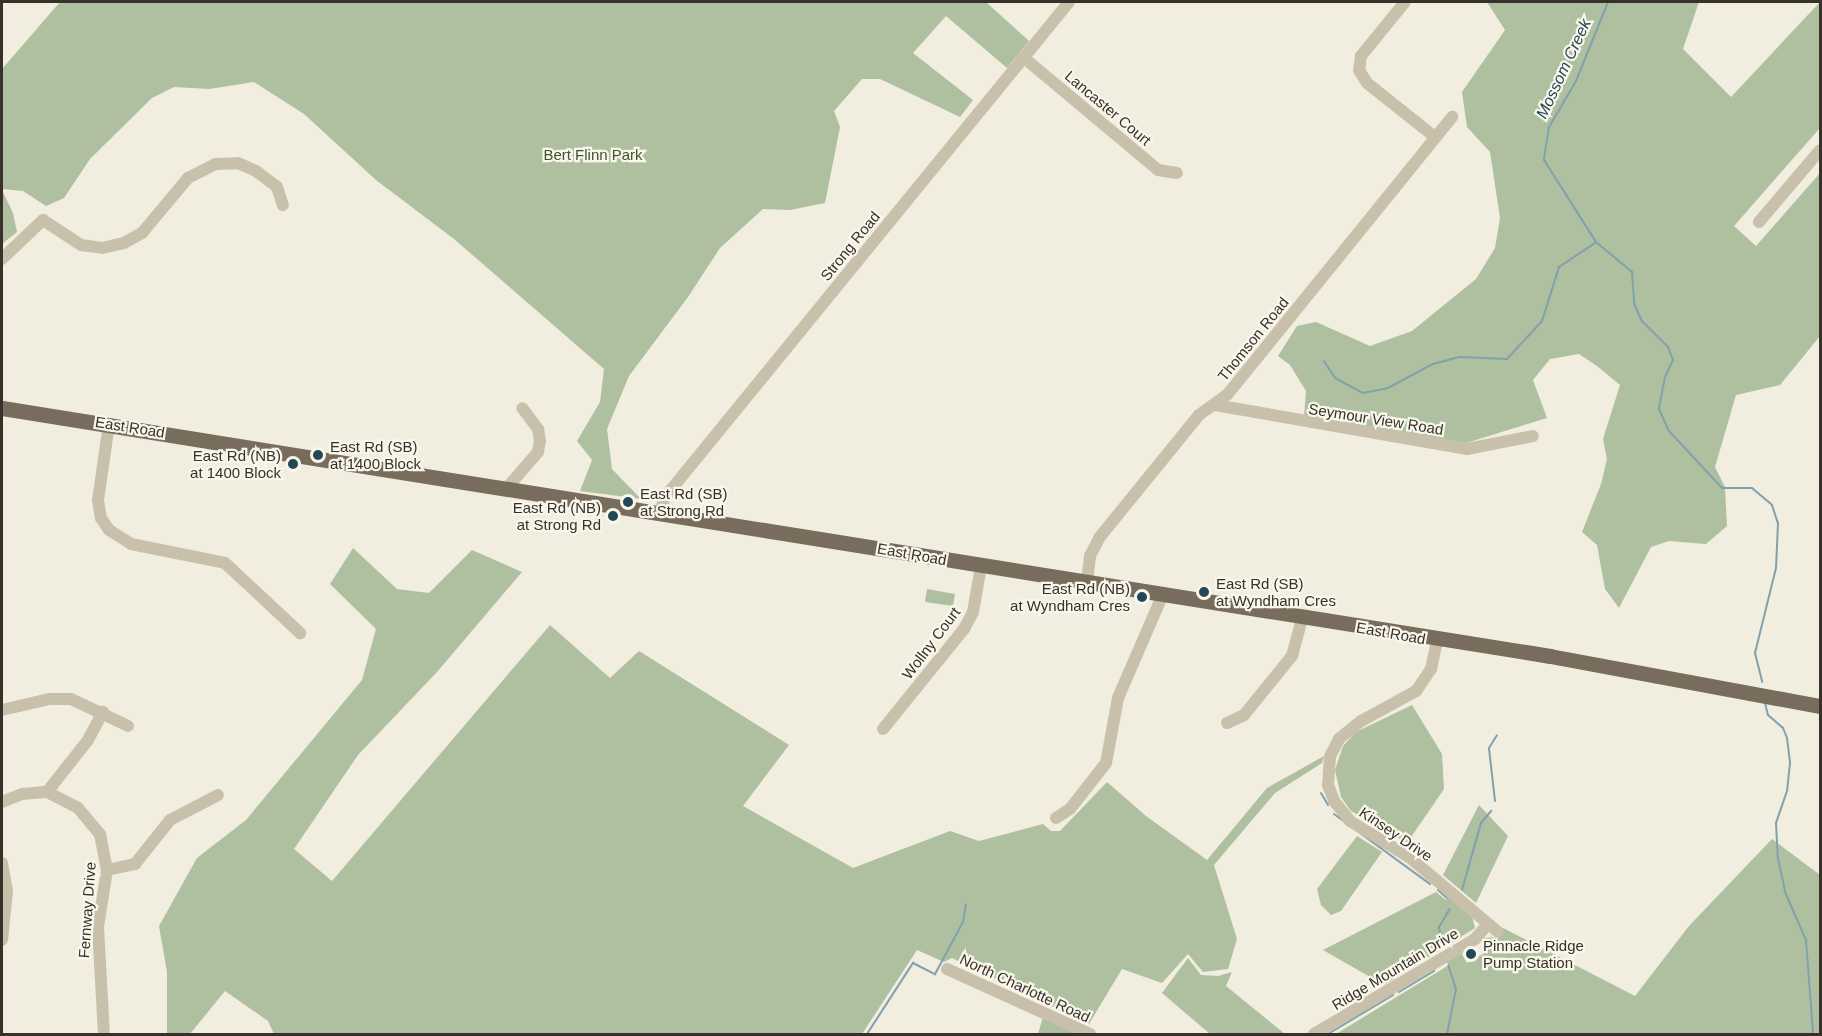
<!DOCTYPE html>
<html>
<head>
<meta charset="utf-8">
<style>
	body { margin:0 }
	#map { position:relative; width:1822px; height:1036px; overflow:hidden; background:#f1eddf; font-family:Arial,sans-serif }
	div>[style] { position:absolute }
	.green>* { inset:0; background:#aec0a0 }
	.stream>* { height:2px; margin:-1px; padding:0 1px; transform-origin:1px; border-radius:1px; background:#80a1ad }
	.minor>* { height:12px; margin:-6px; padding:0 6px; transform-origin:6px; border-radius:6px; background:#c9c0ac }
	.major>* { height:15px; margin:-7.5px; padding:0 7.5px; transform-origin:7.5px; border-radius:7.5px; background:#786c5c }
	.dots>* { width:16px; height:16px; translate:-50% -50%; box-sizing:border-box; border:3px solid #f9f6ec; border-radius:50% }
	span { translate:-50% -50%; white-space:nowrap; text-align:center; line-height:1.15; -webkit-text-stroke:4.5px #f9f6ec; paint-order:stroke }
	.street-label { font-size:15px; color:#37312a }
	.park-label { font-size:15px; color:#3e542f }
	.poi-label { font-size:15px; color:#37312a }
	.left { translate:0 -50%; text-align:left }
	.right { translate:-100% -50%; text-align:right }
	.water-label { font-size:16px; color:#224757; font-style:italic }
	.frame { position:absolute; inset:0; border:3px solid #37312a; pointer-events:none }
</style>
</head>
<body>
<div id="map">
	<div class="green">
		<div style="clip-path:polygon(60px 2px,986px 2px,1029px 41px,1007px 68px,946px 16px,913px 53px,973px 100px,960px 117px,880px 79px,862px 79px,834px 111px,840px 127px,825px 203px,790px 210px,763px 209px,720px 248px,688px 297px,629px 376px,607px 429px,612px 469px,641px 499px,580px 491px,592px 460px,577px 441px,600px 402px,604px 369px,454px 239px,376px 180px,304px 114px,254px 82px,209px 89px,174px 87px,152px 98px,90px 159px,64px 198px,46px 206px,23px 191px,2px 189px,2px 69px)"></div>
		<div style="clip-path:polygon(1487px 2px,1699px 2px,1683px 49px,1731px 97px,1820px 2px,1820px 128px,1734px 226px,1756px 246px,1820px 173px,1820px 336px,1780px 385px,1736px 395px,1715px 467px,1725px 487px,1727px 526px,1706px 544px,1669px 541px,1651px 547px,1619px 608px,1605px 589px,1597px 545px,1582px 532px,1601px 484px,1607px 459px,1603px 439px,1620px 385px,1597px 366px,1579px 354px,1550px 359px,1533px 380px,1547px 418px,1466px 443px,1304px 417px,1306px 391px,1290px 365px,1278px 356px,1297px 326px,1316px 322px,1370px 346px,1412px 331px,1476px 279px,1495px 248px,1500px 218px,1490px 152px,1467px 127px,1462px 92px,1505px 30px)"></div>
		<div style="clip-path:polygon(2px 190px,13px 213px,17px 232px,2px 244px)"></div>
		<div style="clip-path:polygon(353px 548px,397px 589px,429px 593px,472px 550px,522px 572px,437px 672px,358px 755px,294px 849px,332px 881px,550px 625px,610px 678px,639px 651px,789px 745px,743px 806px,853px 868px,950px 831px,979px 841px,1043px 824px,1051px 831px,1060px 831px,1107px 782px,1146px 816px,1207px 860px,1267px 788px,1324px 756px,1322px 763px,1275px 793px,1214px 865px,1237px 939px,1228px 969px,1203px 972px,1188px 954px,1162px 983px,1122px 969px,1089px 1024px,952px 958px,944px 962px,917px 950px,862px 1034px,274px 1034px,268px 1021px,225px 991px,190px 1034px,167px 1034px,167px 972px,159px 926px,197px 858px,246px 820px,362px 680px,376px 629px,330px 584px)"></div>
		<div style="clip-path:polygon(927px 589px,955px 594px,953px 606px,925px 602px)"></div>
		<div style="clip-path:polygon(1412px 705px,1442px 754px,1444px 789px,1407px 843px,1351px 811px,1341px 797px,1335px 770px,1343px 746px,1356px 732px)"></div>
		<div style="clip-path:polygon(1479px 805px,1508px 836px,1476px 903px,1443px 875px)"></div>
		<div style="clip-path:polygon(1357px 836px,1382px 852px,1341px 911px,1331px 915px,1321px 905px,1317px 889px)"></div>
		<div style="clip-path:polygon(1772px 839px,1820px 875px,1820px 1034px,1336px 1034px,1449px 965px,1446px 961px,1461px 952px,1467px 963px,1483px 954px,1486px 949px,1484px 938px,1495px 937px,1503px 928px,1635px 996px,1689px 926px)"></div>
		<div style="clip-path:polygon(1436px 892px,1446px 900px,1449px 897px,1472px 916px,1475px 928px,1384px 985px,1323px 950px)"></div>
		<div style="clip-path:polygon(1188px 958px,1201px 975px,1218px 976px,1232px 972px,1226px 986px,1285px 1034px,1210px 1034px,1162px 993px)"></div>
		<div style="clip-path:polygon(1043px 1017px,1079px 1034px,1038px 1034px)"></div>
	</div>
	<div class="stream">
		<div style="left:1608px;top:2px;width:85px;rotate:112.1deg"></div>
		<div style="left:1576px;top:81px;width:53px;rotate:120.4deg"></div>
		<div style="left:1549px;top:127px;width:33px;rotate:99deg"></div>
		<div style="left:1544px;top:160px;width:97px;rotate:57.6deg"></div>
		<div style="left:1596px;top:242px;width:47px;rotate:39.8deg"></div>
		<div style="left:1632px;top:272px;width:32px;rotate:86deg"></div>
		<div style="left:1634px;top:304px;width:19px;rotate:65deg"></div>
		<div style="left:1642px;top:321px;width:37px;rotate:45deg"></div>
		<div style="left:1668px;top:347px;width:14px;rotate:69deg"></div>
		<div style="left:1673px;top:360px;width:19px;rotate:115deg"></div>
		<div style="left:1665px;top:377px;width:33px;rotate:101deg"></div>
		<div style="left:1659px;top:409px;width:24px;rotate:66deg"></div>
		<div style="left:1669px;top:431px;width:78px;rotate:47.1deg"></div>
		<div style="left:1722px;top:488px;width:30px"></div>
		<div style="left:1752px;top:488px;width:26px;rotate:40deg"></div>
		<div style="left:1772px;top:505px;width:19px;rotate:72deg"></div>
		<div style="left:1778px;top:523px;width:45px;rotate:92.5deg"></div>
		<div style="left:1776px;top:568px;width:88px;rotate:103.9deg"></div>
		<div style="left:1755px;top:653px;width:30px;rotate:76deg"></div>
		<div style="left:1324px;top:361px;width:20px;rotate:57deg"></div>
		<div style="left:1335px;top:378px;width:32px;rotate:28deg"></div>
		<div style="left:1363px;top:393px;width:25px;rotate:-11deg"></div>
		<div style="left:1388px;top:388px;width:51px;rotate:-28.1deg"></div>
		<div style="left:1433px;top:364px;width:27px;rotate:-15deg"></div>
		<div style="left:1459px;top:357px;width:48px;rotate:2.4deg"></div>
		<div style="left:1507px;top:359px;width:52px;rotate:-47.4deg"></div>
		<div style="left:1542px;top:321px;width:57px;rotate:-72.5deg"></div>
		<div style="left:1559px;top:267px;width:43px;rotate:-33.7deg"></div>
		<div style="left:1765px;top:703px;width:12px;rotate:76deg"></div>
		<div style="left:1768px;top:715px;width:20px;rotate:41deg"></div>
		<div style="left:1783px;top:728px;width:11px;rotate:68deg"></div>
		<div style="left:1787px;top:738px;width:25px;rotate:83deg"></div>
		<div style="left:1790px;top:763px;width:28px;rotate:96deg"></div>
		<div style="left:1787px;top:791px;width:34px;rotate:109deg"></div>
		<div style="left:1776px;top:823px;width:35px;rotate:87deg"></div>
		<div style="left:1778px;top:858px;width:35px;rotate:78deg"></div>
		<div style="left:1785px;top:892px;width:52px;rotate:66.4deg"></div>
		<div style="left:1806px;top:940px;width:94px;rotate:85.7deg"></div>
		<div style="left:1321px;top:793px;width:14px;rotate:60deg"></div>
		<div style="left:1495px;top:801px;width:53px;rotate:-96.5deg"></div>
		<div style="left:1489px;top:748px;width:15px;rotate:-58deg"></div>
		<div style="left:1334px;top:814px;width:119px;rotate:36.1deg"></div>
		<div style="left:1438px;top:890px;width:12px;rotate:42deg"></div>
		<div style="left:1462px;top:890px;width:70px;rotate:-74.2deg"></div>
		<div style="left:1481px;top:823px;width:16px;rotate:-50deg"></div>
		<div style="left:1442px;top:943px;width:16px;rotate:-101deg"></div>
		<div style="left:1439px;top:927px;width:21px;rotate:-59deg"></div>
		<div style="left:1399px;top:992px;width:41px;rotate:-31deg"></div>
		<div style="left:867px;top:1034px;width:85px;rotate:-57.1deg"></div>
		<div style="left:913px;top:963px;width:25px;rotate:27deg"></div>
		<div style="left:935px;top:974px;width:59px;rotate:-61.7deg"></div>
		<div style="left:963px;top:922px;width:18px;rotate:-81deg"></div>
		<div style="left:1328px;top:1034px;width:76px;rotate:-31deg"></div>
		<div style="left:1447px;top:1034px;width:46px;rotate:-78.7deg"></div>
		<div style="left:1456px;top:989px;width:25px;rotate:-108deg"></div>
	</div>
	<div class="minor">
		<div style="left:1405px;top:2px;width:70px;rotate:129.2deg"></div>
		<div style="left:1361px;top:56px;width:14px;rotate:98deg"></div>
		<div style="left:1359px;top:70px;width:15px;rotate:58deg"></div>
		<div style="left:1367px;top:83px;width:87px;rotate:38.5deg"></div>
		<div style="left:1023px;top:57px;width:176px;rotate:39.9deg"></div>
		<div style="left:1158px;top:170px;width:19px;rotate:9deg"></div>
		<div style="left:1759px;top:222px;width:94px;rotate:-49.7deg"></div>
		<div style="left:2px;top:259px;width:57px;rotate:-43.6deg"></div>
		<div style="left:43px;top:220px;width:45px;rotate:33.3deg"></div>
		<div style="left:81px;top:245px;width:21px;rotate:8deg"></div>
		<div style="left:102px;top:248px;width:23px;rotate:-13deg"></div>
		<div style="left:124px;top:243px;width:21px;rotate:-29deg"></div>
		<div style="left:142px;top:233px;width:72px;rotate:-50.1deg"></div>
		<div style="left:188px;top:178px;width:30px;rotate:-27deg"></div>
		<div style="left:215px;top:164px;width:23px;rotate:-2deg"></div>
		<div style="left:238px;top:163px;width:20px;rotate:24deg"></div>
		<div style="left:256px;top:171px;width:26px;rotate:37deg"></div>
		<div style="left:277px;top:187px;width:19px;rotate:72deg"></div>
		<div style="left:1215px;top:405px;width:256px;rotate:9.9deg"></div>
		<div style="left:1467px;top:449px;width:67px;rotate:-11.1deg"></div>
		<div style="left:109px;top:424px;width:77px;rotate:98.2deg"></div>
		<div style="left:98px;top:500px;width:18px;rotate:81deg"></div>
		<div style="left:101px;top:518px;width:14px;rotate:56deg"></div>
		<div style="left:109px;top:530px;width:26px;rotate:32deg"></div>
		<div style="left:131px;top:544px;width:96px;rotate:11.4deg"></div>
		<div style="left:225px;top:563px;width:103px;rotate:43deg"></div>
		<div style="left:505px;top:490px;width:50px;rotate:-49deg"></div>
		<div style="left:538px;top:452px;width:11px;rotate:-80deg"></div>
		<div style="left:540px;top:441px;width:12px;rotate:-99deg"></div>
		<div style="left:538px;top:429px;width:26px;rotate:-127deg"></div>
		<div style="left:660px;top:512px;width:16px;rotate:-72deg"></div>
		<div style="left:665px;top:497px;width:639px;rotate:-50.78deg"></div>
		<div style="left:1087px;top:581px;width:25px;rotate:-83deg"></div>
		<div style="left:1090px;top:556px;width:20px;rotate:-63deg"></div>
		<div style="left:1099px;top:538px;width:159px;rotate:-50.9deg"></div>
		<div style="left:1199px;top:415px;width:34px;rotate:-36deg"></div>
		<div style="left:1227px;top:395px;width:358px;rotate:-51deg"></div>
		<div style="left:1437px;top:641px;width:29px;rotate:102deg"></div>
		<div style="left:1431px;top:669px;width:27px;rotate:124deg"></div>
		<div style="left:1416px;top:691px;width:63px;rotate:151.4deg"></div>
		<div style="left:1361px;top:721px;width:28px;rotate:141deg"></div>
		<div style="left:1339px;top:739px;width:20px;rotate:117deg"></div>
		<div style="left:1330px;top:757px;width:28px;rotate:94deg"></div>
		<div style="left:1328px;top:785px;width:17px;rotate:69deg"></div>
		<div style="left:1334px;top:801px;width:26px;rotate:51deg"></div>
		<div style="left:1350px;top:821px;width:69px;rotate:31.4deg"></div>
		<div style="left:1409px;top:857px;width:116px;rotate:40.1deg"></div>
		<div style="left:2px;top:710px;width:48px;rotate:-13.2deg"></div>
		<div style="left:49px;top:699px;width:22px"></div>
		<div style="left:71px;top:699px;width:63px;rotate:25.3deg"></div>
		<div style="left:1227px;top:723px;width:19px;rotate:-25deg"></div>
		<div style="left:1244px;top:715px;width:76px;rotate:-50.9deg"></div>
		<div style="left:1292px;top:656px;width:39px;rotate:-75deg"></div>
		<div style="left:883px;top:729px;width:129px;rotate:-51deg"></div>
		<div style="left:964px;top:629px;width:19px;rotate:-62deg"></div>
		<div style="left:973px;top:612px;width:47px;rotate:-80.1deg"></div>
		<div style="left:47px;top:792px;width:66px;rotate:-51.7deg"></div>
		<div style="left:88px;top:740px;width:32px;rotate:-62deg"></div>
		<div style="left:2px;top:802px;width:22px;rotate:-22deg"></div>
		<div style="left:22px;top:794px;width:25px;rotate:-5deg"></div>
		<div style="left:47px;top:792px;width:35px;rotate:27deg"></div>
		<div style="left:78px;top:808px;width:34px;rotate:50deg"></div>
		<div style="left:100px;top:834px;width:37px;rotate:79deg"></div>
		<div style="left:107px;top:870px;width:58px;rotate:99deg"></div>
		<div style="left:98px;top:927px;width:107px;rotate:86.8deg"></div>
		<div style="left:1056px;top:818px;width:17px;rotate:-33deg"></div>
		<div style="left:1070px;top:809px;width:58px;rotate:-52deg"></div>
		<div style="left:1106px;top:763px;width:66px;rotate:-79.5deg"></div>
		<div style="left:1118px;top:698px;width:113px;rotate:-66.6deg"></div>
		<div style="left:2px;top:863px;width:28px;rotate:80deg"></div>
		<div style="left:7px;top:891px;width:49px;rotate:95.8deg"></div>
		<div style="left:107px;top:870px;width:29px;rotate:-12deg"></div>
		<div style="left:135px;top:864px;width:56px;rotate:-51.5deg"></div>
		<div style="left:170px;top:820px;width:54px;rotate:-27.5deg"></div>
		<div style="left:947px;top:969px;width:157px;rotate:24.4deg"></div>
		<div style="left:1314px;top:1034px;width:187px;rotate:-30.5deg"></div>
		<div style="left:1475px;top:939px;width:20px;rotate:-49deg"></div>
	</div>
	<div class="major">
		<div style="left:2px;top:408px;width:1568px;rotate:9.1deg"></div>
		<div style="left:1550px;top:656px;width:275px;rotate:10.5deg"></div>
	</div>
	<div class="dots">
		<div style="left:318px;top:455px;background:#224757"></div>
		<div style="left:293px;top:464px;background:#224757"></div>
		<div style="left:628px;top:502px;background:#224757"></div>
		<div style="left:613px;top:516px;background:#224757"></div>
		<div style="left:1204px;top:592px;background:#224757"></div>
		<div style="left:1142px;top:597px;background:#224757"></div>
		<div style="left:1471px;top:954px;background:#224757"></div>
	</div>
	<div class="street-label">
		<span style="left:1108px;top:108px;rotate:40deg">Lancaster Court</span>
		<span style="left:850px;top:246px;rotate:-51deg">Strong Road</span>
		<span style="left:1253px;top:339px;rotate:-51deg">Thomson Road</span>
		<span style="left:1376px;top:419px;rotate:9deg">Seymour View Road</span>
		<span style="left:130px;top:427px;rotate:9deg">East Road</span>
		<span style="left:912px;top:554px;rotate:10deg">East Road</span>
		<span style="left:1391px;top:633px;rotate:10deg">East Road</span>
		<span style="left:931px;top:643px;rotate:-53deg">Wollny Court</span>
		<span style="left:1396px;top:834px;rotate:34deg">Kinsey Drive</span>
		<span style="left:87px;top:910px;rotate:-86deg">Fernway Drive</span>
		<span style="left:1395px;top:969px;rotate:-31deg">Ridge Mountain Drive</span>
		<span style="left:1025px;top:988px;rotate:25deg">North Charlotte Road</span>
	</div>
	<div class="park-label">
		<span style="left:593px;top:155px">Bert Flinn Park</span>
	</div>
	<div class="poi-label">
		<span class="left" style="left:330px;top:455px">East Rd (SB)<br>at 1400 Block</span>
		<span class="right" style="left:281px;top:464px">East Rd (NB)<br>at 1400 Block</span>
		<span class="left" style="left:640px;top:502px">East Rd (SB)<br>at Strong Rd</span>
		<span class="right" style="left:601px;top:516px">East Rd (NB)<br>at Strong Rd</span>
		<span class="left" style="left:1216px;top:592px">East Rd (SB)<br>at Wyndham Cres</span>
		<span class="right" style="left:1130px;top:597px">East Rd (NB)<br>at Wyndham Cres</span>
		<span class="left" style="left:1483px;top:954px">Pinnacle Ridge<br>Pump Station</span>
	</div>
	<div class="water-label">
		<span style="left:1564px;top:69px;rotate:-65deg">Mossom Creek</span>
	</div>
	<div class="frame"></div>
</div>
</body>
</html>
